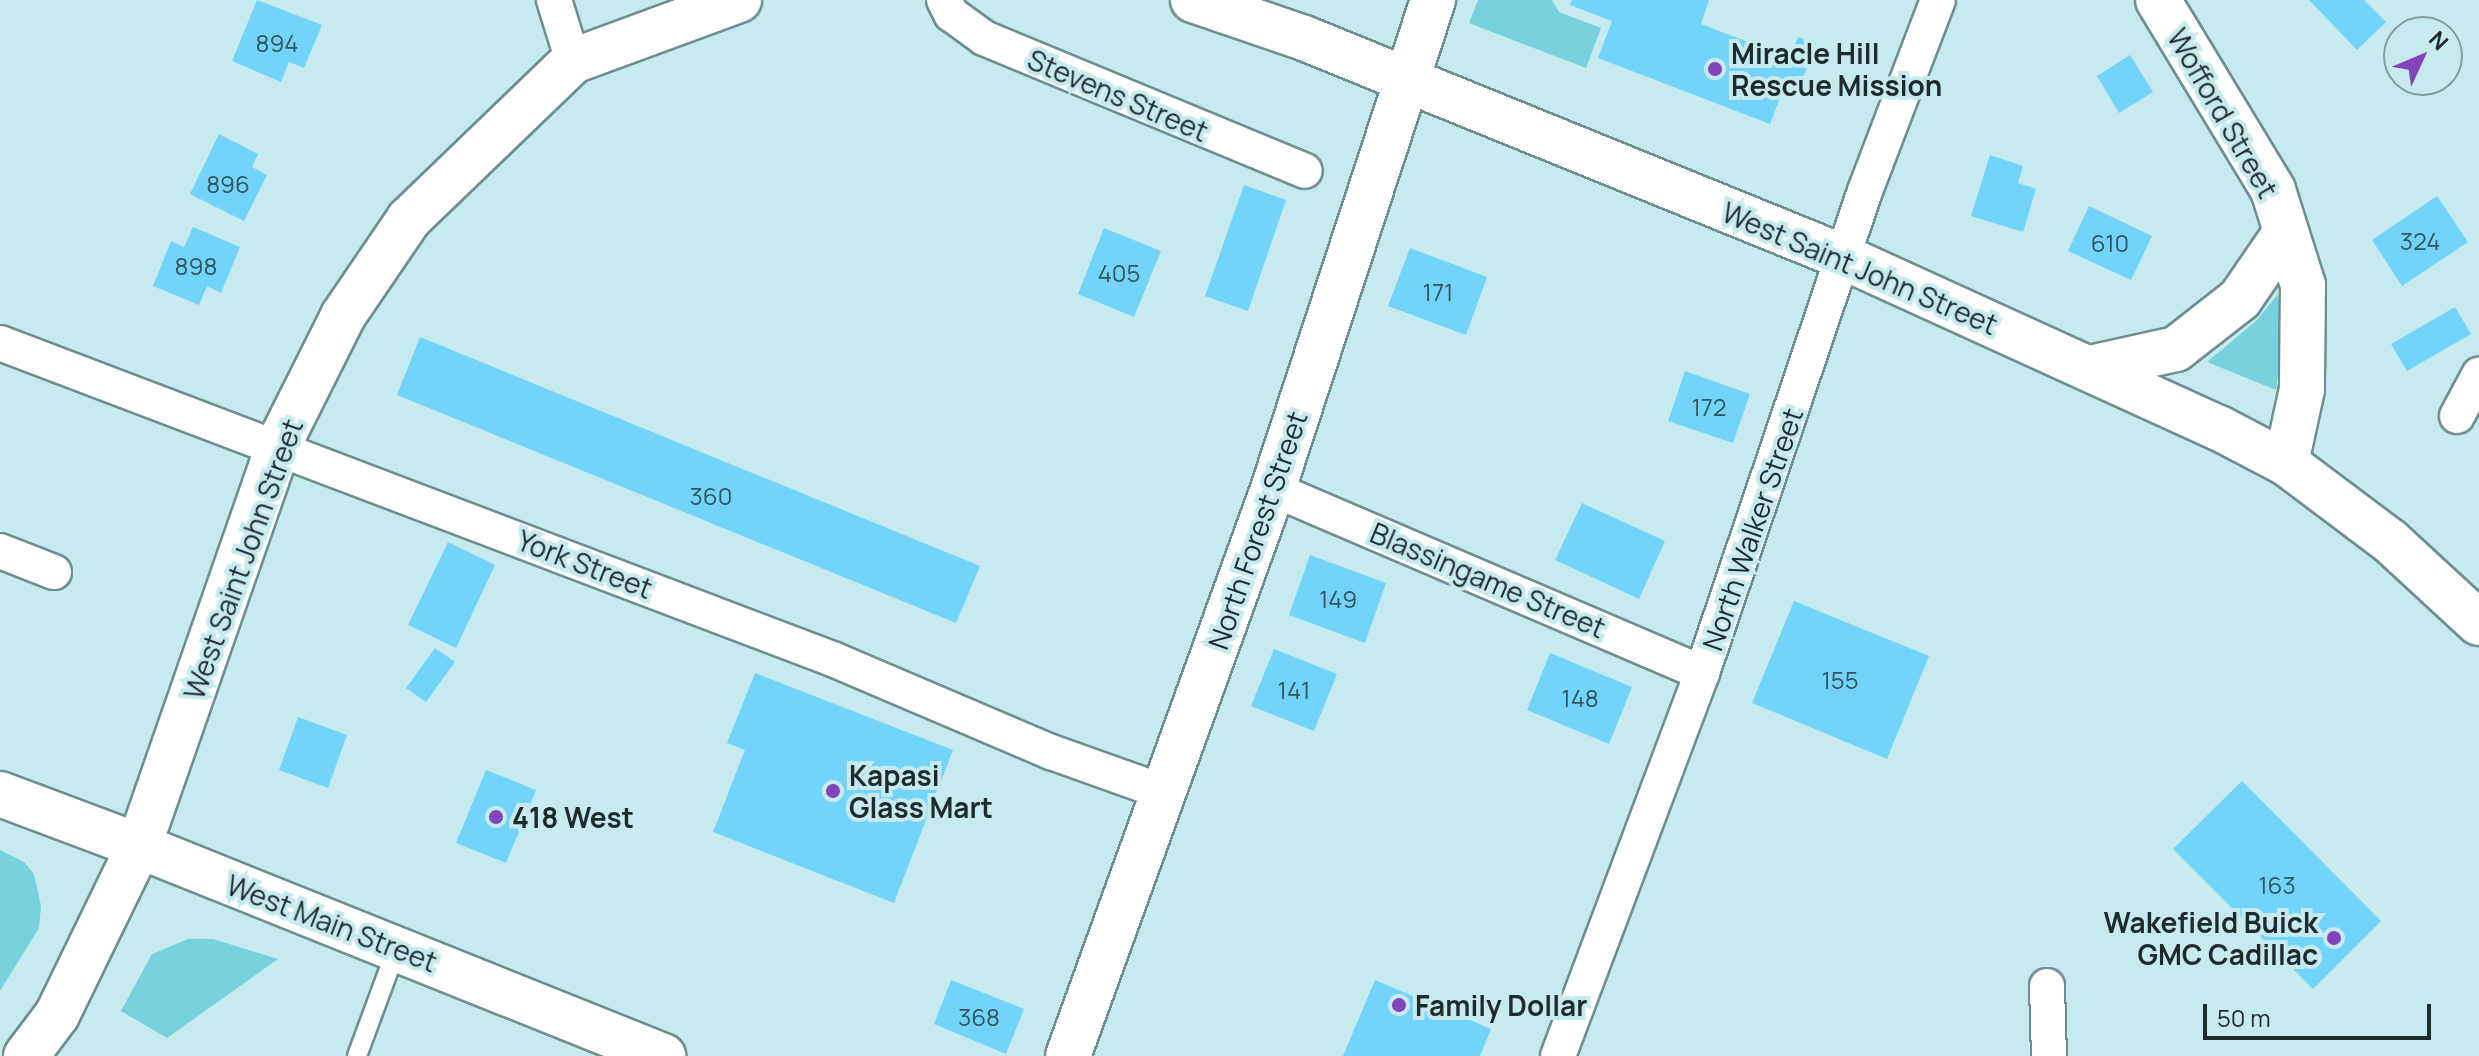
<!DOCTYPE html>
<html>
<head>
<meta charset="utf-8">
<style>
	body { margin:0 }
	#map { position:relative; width:2479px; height:1056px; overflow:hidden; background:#c7eaee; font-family:Manrope,sans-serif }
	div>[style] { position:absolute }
	.green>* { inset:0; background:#78d2de }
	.building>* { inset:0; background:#73d4fb }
	.roads { filter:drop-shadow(2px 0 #6d8e92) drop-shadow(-2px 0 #6d8e92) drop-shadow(0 2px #6d8e92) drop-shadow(0 -2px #6d8e92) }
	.lane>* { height:18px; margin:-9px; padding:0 9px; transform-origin:9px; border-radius:9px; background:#fff }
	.street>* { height:34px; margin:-17px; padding:0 17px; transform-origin:17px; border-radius:17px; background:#fff }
	.secondary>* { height:44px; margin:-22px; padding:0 22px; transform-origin:22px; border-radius:22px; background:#fff }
	.primary>* { height:44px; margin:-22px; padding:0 22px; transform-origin:22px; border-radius:22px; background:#fff }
	.dots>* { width:22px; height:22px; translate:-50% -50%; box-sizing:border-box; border:4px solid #c7eaee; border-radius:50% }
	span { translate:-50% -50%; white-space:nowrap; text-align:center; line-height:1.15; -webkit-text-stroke:8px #c7eaee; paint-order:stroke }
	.number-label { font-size:24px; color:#335560 }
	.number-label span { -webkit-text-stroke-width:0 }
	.poi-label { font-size:28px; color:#1e2b2d; font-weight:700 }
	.left { translate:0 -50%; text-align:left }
	.right { translate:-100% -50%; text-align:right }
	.street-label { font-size:28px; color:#1e2b2d }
	.north { position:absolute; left:2383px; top:16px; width:80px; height:80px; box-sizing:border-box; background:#c7eaee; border:2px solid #839ea1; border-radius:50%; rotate:46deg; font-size:22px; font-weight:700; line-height:32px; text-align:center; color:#1e2b2d }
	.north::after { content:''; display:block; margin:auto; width:28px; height:36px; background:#8244b9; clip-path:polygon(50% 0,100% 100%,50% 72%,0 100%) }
	.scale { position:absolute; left:2203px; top:1004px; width:228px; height:36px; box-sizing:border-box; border:4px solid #1e2b2d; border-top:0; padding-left:10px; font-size:24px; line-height:28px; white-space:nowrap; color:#1e2b2d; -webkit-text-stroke:6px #c7eaee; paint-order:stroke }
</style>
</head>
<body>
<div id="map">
	<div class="green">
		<div style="clip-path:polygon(1478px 0,1552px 0,1559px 12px,1601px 28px,1586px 68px,1469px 23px)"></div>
		<div style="clip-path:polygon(2278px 294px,2283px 340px,2276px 390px,2207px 362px,2257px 320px)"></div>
		<div style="clip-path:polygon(0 850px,24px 862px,34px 874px,41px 906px,39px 928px,0 991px)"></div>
		<div style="clip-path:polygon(188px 939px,213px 939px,278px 959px,167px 1038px,121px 1011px,152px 954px)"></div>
	</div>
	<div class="building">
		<div style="clip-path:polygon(257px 0,322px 25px,304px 68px,289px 62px,281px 82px,232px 61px)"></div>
		<div style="clip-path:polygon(1572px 0,1709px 0,1701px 24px,1790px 58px,1798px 37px,1816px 43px,1801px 84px,1787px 79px,1770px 124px,1598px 58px,1612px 21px,1570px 5px)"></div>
		<div style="clip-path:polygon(2309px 0,2364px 0,2386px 22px,2357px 50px)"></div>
		<div style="clip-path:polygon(2130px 55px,2153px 92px,2119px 113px,2097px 76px)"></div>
		<div style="clip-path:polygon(219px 134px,258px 154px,252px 167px,267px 175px,244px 221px,190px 194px)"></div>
		<div style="clip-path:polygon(1990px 155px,2023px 166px,2018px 183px,2036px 189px,2023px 232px,1971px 216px)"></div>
		<div style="clip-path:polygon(1244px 185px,1286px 200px,1248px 311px,1205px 296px)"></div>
		<div style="clip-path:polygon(2437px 196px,2468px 242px,2402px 286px,2372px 240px)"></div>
		<div style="clip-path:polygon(2089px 206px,2152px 236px,2131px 280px,2068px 251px)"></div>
		<div style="clip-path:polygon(193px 227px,240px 247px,221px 293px,207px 286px,199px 305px,153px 286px,171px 241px,184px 247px)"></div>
		<div style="clip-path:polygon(1104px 228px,1161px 251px,1134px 317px,1078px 294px)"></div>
		<div style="clip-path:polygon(1410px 248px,1487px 277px,1466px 335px,1388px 306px)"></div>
		<div style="clip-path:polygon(2455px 307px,2471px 334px,2407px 371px,2391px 344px)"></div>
		<div style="clip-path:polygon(420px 337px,980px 566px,956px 623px,397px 395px)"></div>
		<div style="clip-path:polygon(1685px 371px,1750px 394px,1733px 443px,1668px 421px)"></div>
		<div style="clip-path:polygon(1582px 503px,1665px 541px,1639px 599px,1555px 560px)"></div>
		<div style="clip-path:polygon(448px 542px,495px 565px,456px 648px,408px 625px)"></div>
		<div style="clip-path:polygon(1310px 555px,1386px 583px,1365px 643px,1289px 615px)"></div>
		<div style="clip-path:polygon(1794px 601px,1929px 656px,1887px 759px,1752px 703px)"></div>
		<div style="clip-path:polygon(435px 648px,455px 662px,426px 702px,406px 688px)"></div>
		<div style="clip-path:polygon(1274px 649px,1337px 674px,1314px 731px,1251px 706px)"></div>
		<div style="clip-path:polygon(1550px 653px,1632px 687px,1609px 744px,1527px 710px)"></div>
		<div style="clip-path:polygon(755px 673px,953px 750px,894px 903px,713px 832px,745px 750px,727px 743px)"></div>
		<div style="clip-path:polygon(298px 717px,347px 735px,328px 788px,279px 770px)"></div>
		<div style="clip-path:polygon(486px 770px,536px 790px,506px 863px,456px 843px)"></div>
		<div style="clip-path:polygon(2242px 781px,2381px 921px,2313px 989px,2173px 849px)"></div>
		<div style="clip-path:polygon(951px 980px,1024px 1009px,1006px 1054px,934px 1024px)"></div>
		<div style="clip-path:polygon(1375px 980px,1491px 1029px,1480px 1056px,1343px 1056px)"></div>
	</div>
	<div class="roads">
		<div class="lane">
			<div style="left:357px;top:1056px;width:115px;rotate:-69.7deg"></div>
		</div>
		<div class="street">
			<div style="left:554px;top:0;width:64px;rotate:72.7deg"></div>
			<div style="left:944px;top:0;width:16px;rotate:63deg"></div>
			<div style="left:951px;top:14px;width:41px;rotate:36deg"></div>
			<div style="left:984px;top:38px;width:347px;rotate:22.5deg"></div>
			<div style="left:0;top:343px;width:893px;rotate:20.79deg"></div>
			<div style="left:835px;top:660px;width:235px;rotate:23.1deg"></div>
			<div style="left:1051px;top:752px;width:122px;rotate:19.6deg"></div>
			<div style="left:2457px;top:416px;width:47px;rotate:-61.8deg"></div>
			<div style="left:1273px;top:489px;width:467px;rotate:23.2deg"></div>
			<div style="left:0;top:551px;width:58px;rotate:21.3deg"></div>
			<div style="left:2047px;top:986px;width:70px;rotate:88.4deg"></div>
			<div style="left:1558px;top:1056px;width:409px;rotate:-69.4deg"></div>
			<div style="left:1702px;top:673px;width:509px;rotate:-71.32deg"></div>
			<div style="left:1865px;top:191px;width:204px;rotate:-69.1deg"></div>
		</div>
		<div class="secondary">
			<div style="left:2158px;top:0;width:222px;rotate:58.8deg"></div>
			<div style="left:2273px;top:190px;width:100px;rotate:72.5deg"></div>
			<div style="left:2303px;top:285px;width:104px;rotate:90.6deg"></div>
			<div style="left:2302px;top:389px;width:76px;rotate:102.2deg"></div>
			<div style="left:26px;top:1056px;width:51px;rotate:-52.9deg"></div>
			<div style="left:57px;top:1015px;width:188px;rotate:-64.1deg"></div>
			<div style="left:139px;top:846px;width:565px;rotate:21.84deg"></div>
			<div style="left:1068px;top:1056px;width:603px;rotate:-70.12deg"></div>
			<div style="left:1273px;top:489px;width:515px;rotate:-71.88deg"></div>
		</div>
		<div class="primary">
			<div style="left:1193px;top:0;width:117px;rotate:18.9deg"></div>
			<div style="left:1304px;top:38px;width:582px;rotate:22.11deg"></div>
			<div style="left:1843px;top:257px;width:413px;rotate:24.5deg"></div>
			<div style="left:2219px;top:428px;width:76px;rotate:27.6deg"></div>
			<div style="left:2286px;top:463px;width:130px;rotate:36.9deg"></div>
			<div style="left:2390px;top:541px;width:121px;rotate:42.7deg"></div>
			<div style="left:2090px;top:368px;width:88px;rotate:-12.5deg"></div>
			<div style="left:2176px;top:349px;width:81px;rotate:-38deg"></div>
			<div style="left:2240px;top:299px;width:81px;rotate:-55.5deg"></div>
			<div style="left:0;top:794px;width:148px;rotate:20.5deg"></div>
			<div style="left:139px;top:846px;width:423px;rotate:-70.8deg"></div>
			<div style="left:278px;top:446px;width:145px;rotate:-63.4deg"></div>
			<div style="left:343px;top:316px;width:117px;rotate:-55.8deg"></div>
			<div style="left:409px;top:219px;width:228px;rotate:-43.9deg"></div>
			<div style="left:573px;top:61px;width:177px;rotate:-20.2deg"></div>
		</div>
	</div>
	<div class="dots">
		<div style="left:1715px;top:69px;background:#8244b9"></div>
		<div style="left:833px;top:791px;background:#8244b9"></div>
		<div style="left:496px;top:817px;background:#8244b9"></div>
		<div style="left:2334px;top:938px;background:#8244b9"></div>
		<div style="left:1399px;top:1005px;background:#8244b9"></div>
	</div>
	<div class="number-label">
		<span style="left:277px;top:43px">894</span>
		<span style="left:228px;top:184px">896</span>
		<span style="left:2420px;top:241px">324</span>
		<span style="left:2110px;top:243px">610</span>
		<span style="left:196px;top:266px">898</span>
		<span style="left:1119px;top:273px">405</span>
		<span style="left:1438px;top:292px">171</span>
		<span style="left:1709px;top:407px">172</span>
		<span style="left:711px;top:496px">360</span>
		<span style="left:1338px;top:599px">149</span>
		<span style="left:1840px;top:680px">155</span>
		<span style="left:1294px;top:690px">141</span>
		<span style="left:1580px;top:698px">148</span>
		<span style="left:2277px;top:885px">163</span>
		<span style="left:979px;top:1017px">368</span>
	</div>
	<div class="poi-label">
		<span class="left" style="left:1731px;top:69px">Miracle Hill<br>Rescue Mission</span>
		<span class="left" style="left:849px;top:791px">Kapasi<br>Glass Mart</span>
		<span class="left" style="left:512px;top:817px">418 West</span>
		<span class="right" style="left:2318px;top:938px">Wakefield Buick<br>GMC Cadillac</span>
		<span class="left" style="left:1415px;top:1005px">Family Dollar</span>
	</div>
	<div class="street-label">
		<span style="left:1118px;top:95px;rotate:23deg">Stevens Street</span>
		<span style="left:2223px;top:113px;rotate:60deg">Wofford Street</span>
		<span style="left:1860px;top:268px;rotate:23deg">West Saint John Street</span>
		<span style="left:1752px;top:529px;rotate:-71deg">North Walker Street</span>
		<span style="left:1257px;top:530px;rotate:-71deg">North Forest Street</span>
		<span style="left:243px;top:559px;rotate:-70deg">West Saint John Street</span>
		<span style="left:585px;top:564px;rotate:21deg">York Street</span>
		<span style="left:1488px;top:580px;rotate:23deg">Blassingame Street</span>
		<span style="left:332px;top:923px;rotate:21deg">West Main Street</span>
	</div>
	<div class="north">N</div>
	<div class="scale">50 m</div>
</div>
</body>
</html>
